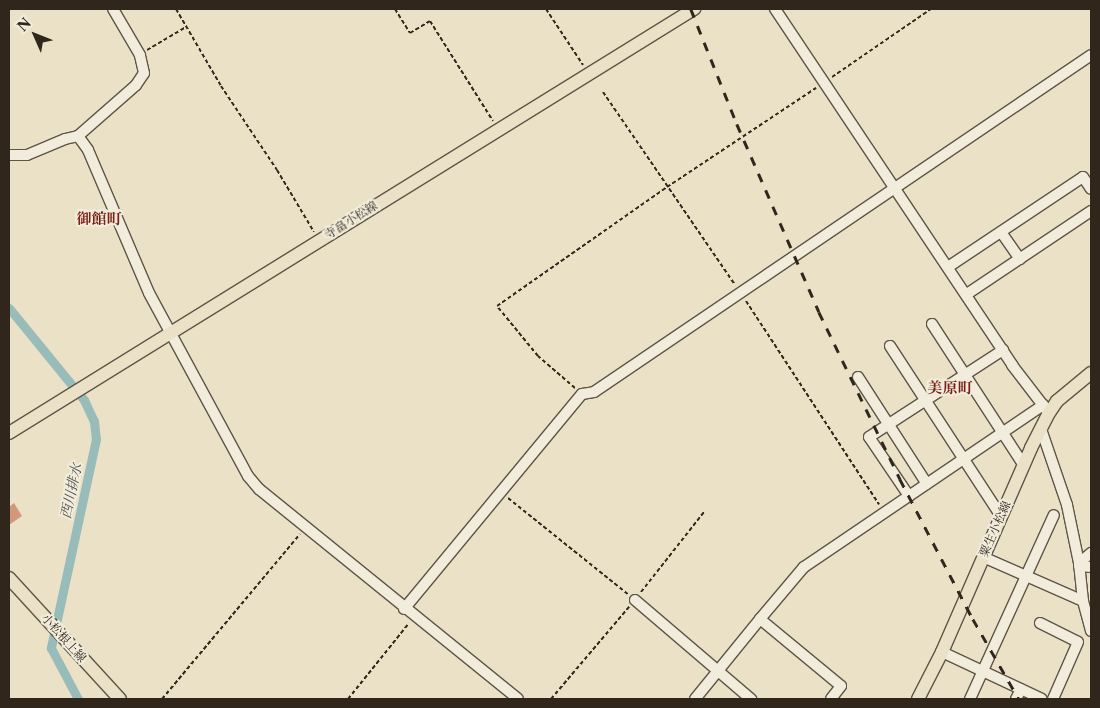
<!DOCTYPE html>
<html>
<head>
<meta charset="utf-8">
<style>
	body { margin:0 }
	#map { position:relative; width:1100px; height:708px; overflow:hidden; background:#eae1c7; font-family:"Libre Caslon Text","Noto Serif JP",serif }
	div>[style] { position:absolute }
	.canal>* { height:9px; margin:-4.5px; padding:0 4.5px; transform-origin:4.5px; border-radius:4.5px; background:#98bcba }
	.building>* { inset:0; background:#d3987a }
	.path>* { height:2px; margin-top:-1px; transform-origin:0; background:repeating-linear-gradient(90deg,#30261c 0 4px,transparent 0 6.5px) }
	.roads { filter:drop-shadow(1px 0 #5e5547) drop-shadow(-1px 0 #5e5547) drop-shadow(0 1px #5e5547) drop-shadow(0 -1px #5e5547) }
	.minor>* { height:10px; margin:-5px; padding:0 5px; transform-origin:5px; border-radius:5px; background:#f1ecdb }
	.major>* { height:12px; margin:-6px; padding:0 6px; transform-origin:6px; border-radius:6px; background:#eae1c7 }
	.rail>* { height:2.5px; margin-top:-1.25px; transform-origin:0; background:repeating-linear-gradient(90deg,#30261c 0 9px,transparent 0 18px) }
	span { translate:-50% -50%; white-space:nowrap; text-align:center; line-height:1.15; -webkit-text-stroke:4px #f1ecdb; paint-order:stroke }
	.street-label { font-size:12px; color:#30261c }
	.water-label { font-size:14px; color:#4f534b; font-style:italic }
	.quarter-label { font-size:15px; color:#7a1f14; font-weight:700 }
	.frame { position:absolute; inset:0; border:10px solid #30261c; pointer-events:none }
	.north { position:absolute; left:10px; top:10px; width:50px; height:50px; -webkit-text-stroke:4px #f1ecdb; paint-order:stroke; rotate:314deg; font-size:14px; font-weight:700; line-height:20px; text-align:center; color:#30261c }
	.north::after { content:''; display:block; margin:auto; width:18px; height:22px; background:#30261c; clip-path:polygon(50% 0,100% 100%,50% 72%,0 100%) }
</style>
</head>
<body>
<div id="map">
	<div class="canal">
		<div style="left:9px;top:308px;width:119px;rotate:50.8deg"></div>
		<div style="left:84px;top:400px;width:23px;rotate:65deg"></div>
		<div style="left:94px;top:421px;width:18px;rotate:84deg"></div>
		<div style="left:96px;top:439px;width:214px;rotate:102.2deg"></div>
		<div style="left:51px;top:648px;width:58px;rotate:62.1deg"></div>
	</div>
	<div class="building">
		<div style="clip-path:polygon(14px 503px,22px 516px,9px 525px,9px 507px)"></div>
	</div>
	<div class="path">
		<div style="left:176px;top:9px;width:89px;rotate:59.7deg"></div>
		<div style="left:221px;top:86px;width:101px;rotate:56.3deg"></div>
		<div style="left:277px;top:170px;width:72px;rotate:59.2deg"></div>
		<div style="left:395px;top:9px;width:28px;rotate:58deg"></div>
		<div style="left:410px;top:33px;width:23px;rotate:-31deg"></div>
		<div style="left:430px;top:21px;width:118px;rotate:57.8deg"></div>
		<div style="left:546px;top:9px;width:67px;rotate:56.5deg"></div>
		<div style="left:147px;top:50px;width:45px;rotate:-30.5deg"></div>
		<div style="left:832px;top:77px;width:120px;rotate:-34.5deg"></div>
		<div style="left:603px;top:92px;width:234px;rotate:55.6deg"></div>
		<div style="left:746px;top:301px;width:243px;rotate:56.8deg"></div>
		<div style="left:575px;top:388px;width:49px;rotate:-139.1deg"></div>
		<div style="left:538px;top:356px;width:65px;rotate:-129.4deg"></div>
		<div style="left:497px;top:306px;width:208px;rotate:-35deg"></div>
		<div style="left:667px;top:187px;width:179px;rotate:-33.6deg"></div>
		<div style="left:508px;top:498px;width:155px;rotate:38.7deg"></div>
		<div style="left:641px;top:592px;width:102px;rotate:-51.8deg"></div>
		<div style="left:162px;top:699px;width:215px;rotate:-50.1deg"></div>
		<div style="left:348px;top:699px;width:97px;rotate:-51.2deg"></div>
		<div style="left:551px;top:699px;width:121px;rotate:-49.7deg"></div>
	</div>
	<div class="roads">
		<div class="minor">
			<div style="left:775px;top:9px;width:428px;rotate:56.3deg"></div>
			<div style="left:1012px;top:365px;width:61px;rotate:52.4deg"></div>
			<div style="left:78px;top:136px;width:17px;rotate:54deg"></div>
			<div style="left:88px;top:150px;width:155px;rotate:66.9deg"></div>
			<div style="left:149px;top:293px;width:208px;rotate:61.6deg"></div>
			<div style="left:248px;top:476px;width:17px;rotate:50deg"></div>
			<div style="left:259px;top:489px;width:333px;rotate:39deg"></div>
			<div style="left:9px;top:155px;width:18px"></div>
			<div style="left:27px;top:155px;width:41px;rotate:-22.8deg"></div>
			<div style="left:65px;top:139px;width:13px;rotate:-13deg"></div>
			<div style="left:78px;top:136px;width:77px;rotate:-41.3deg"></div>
			<div style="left:136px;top:85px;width:14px;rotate:-56deg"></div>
			<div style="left:144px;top:73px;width:18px;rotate:-103deg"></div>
			<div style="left:140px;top:55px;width:53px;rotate:-120.4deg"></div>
			<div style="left:1001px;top:232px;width:33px;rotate:55deg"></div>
			<div style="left:948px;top:267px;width:162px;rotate:-33.7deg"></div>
			<div style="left:1083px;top:177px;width:14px;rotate:56deg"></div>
			<div style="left:967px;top:294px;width:149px;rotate:-33.8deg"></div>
			<div style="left:932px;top:324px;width:167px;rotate:57deg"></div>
			<div style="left:890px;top:346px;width:203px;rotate:56.9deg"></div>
			<div style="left:858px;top:377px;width:127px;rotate:57.2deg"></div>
			<div style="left:1041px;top:429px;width:80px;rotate:71.1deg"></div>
			<div style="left:1067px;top:505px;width:59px;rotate:78.3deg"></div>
			<div style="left:1079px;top:563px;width:38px;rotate:84deg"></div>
			<div style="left:1083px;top:601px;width:31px;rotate:75deg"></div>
			<div style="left:909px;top:496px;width:71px;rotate:-124.1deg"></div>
			<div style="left:869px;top:437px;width:160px;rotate:-33deg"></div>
			<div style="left:983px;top:557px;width:109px;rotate:23.7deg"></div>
			<div style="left:1079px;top:563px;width:16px;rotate:-40deg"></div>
			<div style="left:1079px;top:566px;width:12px;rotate:5deg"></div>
			<div style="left:635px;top:600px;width:153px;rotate:40.5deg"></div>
			<div style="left:404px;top:609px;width:279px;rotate:-50.4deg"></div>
			<div style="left:582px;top:394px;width:12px;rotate:-9deg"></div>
			<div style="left:594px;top:392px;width:600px;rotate:-34.14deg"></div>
			<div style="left:760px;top:619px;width:68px;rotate:-49.8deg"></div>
			<div style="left:804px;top:567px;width:289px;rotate:-34.1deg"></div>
			<div style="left:1040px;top:623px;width:42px;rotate:26.6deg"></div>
			<div style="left:1078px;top:642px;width:62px;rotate:113.7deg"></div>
			<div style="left:942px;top:652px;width:110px;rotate:25.2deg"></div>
			<div style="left:695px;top:699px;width:103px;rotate:-50.9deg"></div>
			<div style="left:760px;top:619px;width:105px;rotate:39.6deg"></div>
			<div style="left:841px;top:686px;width:16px;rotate:128deg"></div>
			<div style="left:970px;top:699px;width:202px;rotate:-65.5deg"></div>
			<div style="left:1016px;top:699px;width:11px;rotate:-63deg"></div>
		</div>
		<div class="major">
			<div style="left:9px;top:433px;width:806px;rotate:-31.76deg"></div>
			<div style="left:9px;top:578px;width:164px;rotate:47.5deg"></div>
			<div style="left:918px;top:699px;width:53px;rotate:-62.9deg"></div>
			<div style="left:942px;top:652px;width:223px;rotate:-66.4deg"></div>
			<div style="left:1031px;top:448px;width:39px;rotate:-63deg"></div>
			<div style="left:1049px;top:413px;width:14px;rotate:-56deg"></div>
			<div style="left:1057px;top:401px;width:44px;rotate:-39.5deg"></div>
		</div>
	</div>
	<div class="rail">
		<div style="left:691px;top:9px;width:124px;rotate:68.2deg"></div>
		<div style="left:737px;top:124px;width:205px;rotate:66.4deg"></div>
		<div style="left:819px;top:312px;width:186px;rotate:64.1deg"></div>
		<div style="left:900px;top:479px;width:158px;rotate:62.5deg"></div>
		<div style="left:973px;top:619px;width:92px;rotate:60.1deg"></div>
	</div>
	<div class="street-label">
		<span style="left:351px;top:220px;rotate:-32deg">寺畠小松線</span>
		<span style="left:995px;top:529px;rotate:-66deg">粟生小松線</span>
		<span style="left:64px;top:638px;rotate:48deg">小松根上線</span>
	</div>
	<div class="water-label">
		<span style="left:71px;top:491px;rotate:-78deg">西川排水</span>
	</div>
	<div class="quarter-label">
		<span style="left:99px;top:219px">御館町</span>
		<span style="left:950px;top:388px">美原町</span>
	</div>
	<div class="frame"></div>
	<div class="north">N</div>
</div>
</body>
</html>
